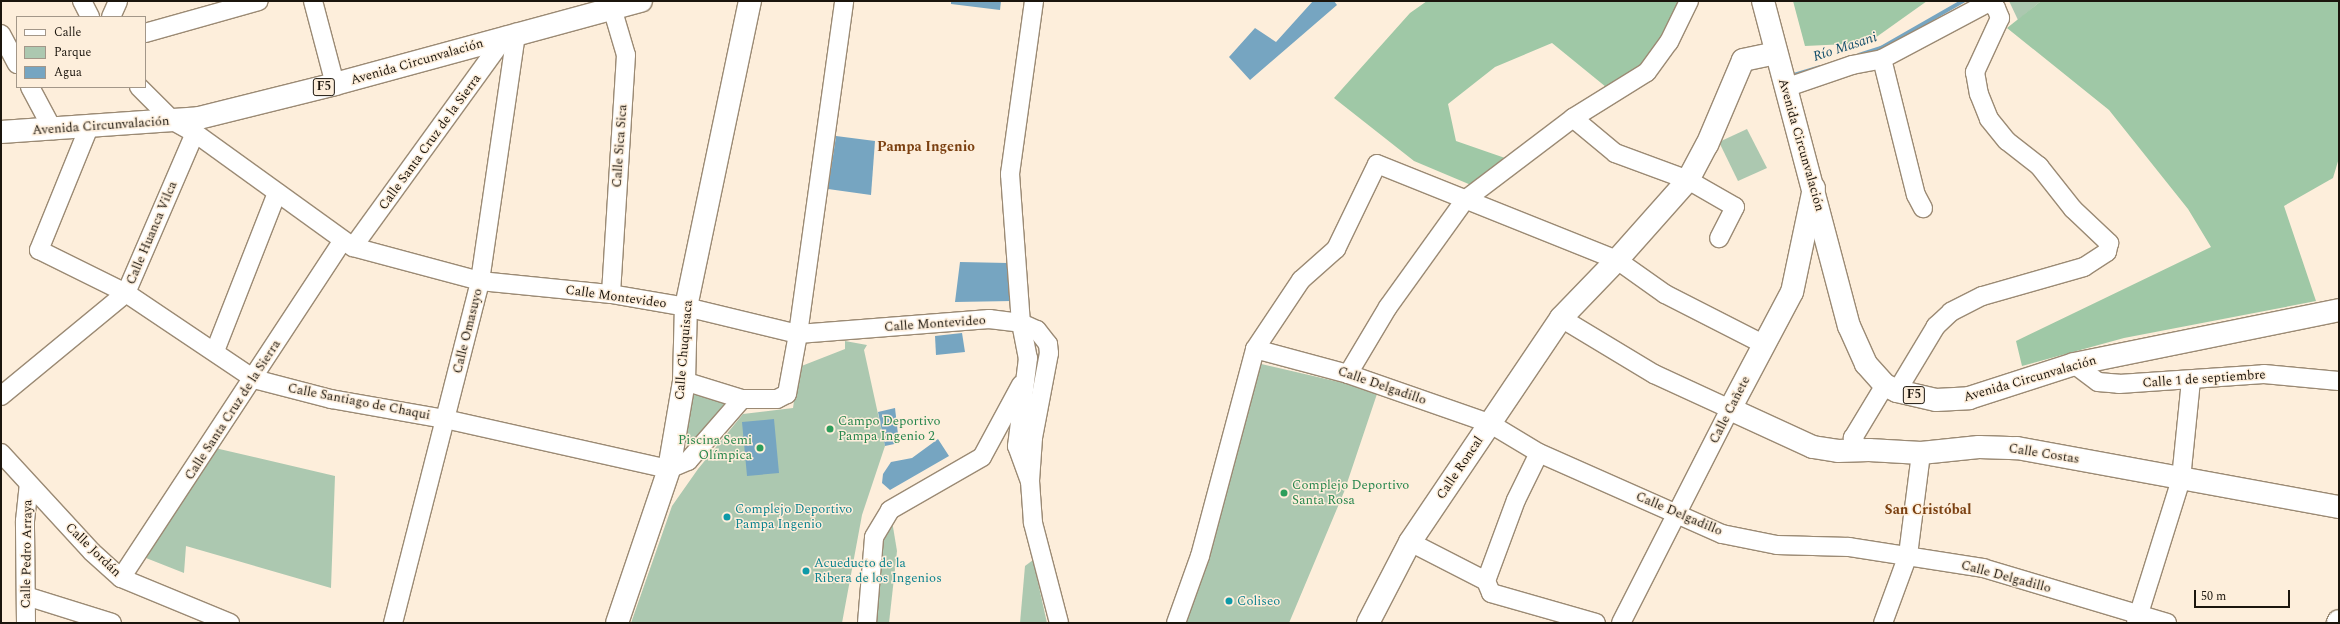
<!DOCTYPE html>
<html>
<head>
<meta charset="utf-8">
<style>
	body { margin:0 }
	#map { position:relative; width:2340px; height:624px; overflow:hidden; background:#fdeedb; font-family:Spectral,serif }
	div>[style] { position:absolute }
	.green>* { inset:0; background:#acc8b0 }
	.forest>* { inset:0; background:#9fc8a6 }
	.water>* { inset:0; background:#76a5c1 }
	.stream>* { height:4px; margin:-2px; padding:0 2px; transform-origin:2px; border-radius:2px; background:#76a5c1 }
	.roads { filter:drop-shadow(1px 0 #9b8a74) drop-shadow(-1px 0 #9b8a74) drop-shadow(0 1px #9b8a74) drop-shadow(0 -1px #9b8a74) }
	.minor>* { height:18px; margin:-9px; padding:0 9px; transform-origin:9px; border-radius:9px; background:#fff }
	.major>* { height:22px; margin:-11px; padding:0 11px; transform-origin:11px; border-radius:11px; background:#fff }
	.highway>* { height:22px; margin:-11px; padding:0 11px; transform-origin:11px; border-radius:11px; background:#fff }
	.dots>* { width:11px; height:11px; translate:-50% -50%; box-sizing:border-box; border:2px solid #fdeedb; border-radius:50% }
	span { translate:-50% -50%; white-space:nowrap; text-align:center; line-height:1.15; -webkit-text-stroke:3px #fdeedb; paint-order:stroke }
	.shield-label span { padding:1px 3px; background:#fdeedb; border:1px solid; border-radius:3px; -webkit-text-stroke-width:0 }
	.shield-label { font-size:12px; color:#1b150d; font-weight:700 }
	.street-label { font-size:13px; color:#1b150d }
	.leisure-label { font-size:13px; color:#27864d }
	.left { translate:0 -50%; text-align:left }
	.right { translate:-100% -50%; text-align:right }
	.culture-label { font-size:13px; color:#0d838f }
	.water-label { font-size:14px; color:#114d6a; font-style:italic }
	.neighbourhood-label { font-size:14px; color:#7b4011; font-weight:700 }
	.frame { position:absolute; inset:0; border:2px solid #1b150d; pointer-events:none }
	.legend { position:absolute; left:16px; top:16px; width:130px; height:72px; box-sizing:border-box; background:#fdeedb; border:1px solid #a39789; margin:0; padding:5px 7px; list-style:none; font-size:12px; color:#1b150d }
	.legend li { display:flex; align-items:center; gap:8px; height:20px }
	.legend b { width:20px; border:1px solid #a39789 }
	.scale { position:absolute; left:2194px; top:590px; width:96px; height:18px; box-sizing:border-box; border:2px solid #1b150d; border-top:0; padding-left:5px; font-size:12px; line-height:14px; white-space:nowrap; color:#1b150d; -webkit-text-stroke:3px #fdeedb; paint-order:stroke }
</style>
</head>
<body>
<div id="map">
	<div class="green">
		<div style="clip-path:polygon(2009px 1px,2041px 1px,2018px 20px)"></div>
		<div style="clip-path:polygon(1747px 129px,1767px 168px,1738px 181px,1719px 142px)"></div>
		<div style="clip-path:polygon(845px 341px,867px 345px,864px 350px,885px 446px,862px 515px,842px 623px,631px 623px,672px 506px,698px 469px,743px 414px,793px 408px,799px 367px,845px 349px)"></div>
		<div style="clip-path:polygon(1257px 363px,1378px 391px,1344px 492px,1289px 623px,1183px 623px,1215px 539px,1215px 530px)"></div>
		<div style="clip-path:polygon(691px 392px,724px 399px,726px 405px,689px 447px,681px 441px)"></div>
		<div style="clip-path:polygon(215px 448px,335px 476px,331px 588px,186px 546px,184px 573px,146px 558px)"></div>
		<div style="clip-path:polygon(892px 521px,897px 551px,889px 623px,873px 623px,880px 542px)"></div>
		<div style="clip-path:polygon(1033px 560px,1047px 623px,1020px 623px,1025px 566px)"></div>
	</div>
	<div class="forest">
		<div style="clip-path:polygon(1427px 1px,1680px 1px,1652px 57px,1606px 87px,1552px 43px,1495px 67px,1448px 104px,1456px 141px,1505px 158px,1471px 185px,1414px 161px,1334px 98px,1410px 13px)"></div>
		<div style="clip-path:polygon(1793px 1px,1927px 1px,1868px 43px,1805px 46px)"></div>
		<div style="clip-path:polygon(2041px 1px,2339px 1px,2339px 158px,2333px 178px,2284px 206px,2316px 301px,2124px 338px,2022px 366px,2016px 341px,2211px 247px,2188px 209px,2109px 110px,2007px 28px)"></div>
	</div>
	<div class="water">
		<div style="clip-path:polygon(951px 1px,1001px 1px,1000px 10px,951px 4px)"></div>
		<div style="clip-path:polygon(1313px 1px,1334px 1px,1337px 5px,1250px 80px,1229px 57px,1255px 28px,1276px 42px)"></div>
		<div style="clip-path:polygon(836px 136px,875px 141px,871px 195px,828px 189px)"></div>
		<div style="clip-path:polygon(960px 262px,1008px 263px,1012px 301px,955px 302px)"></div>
		<div style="clip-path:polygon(962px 333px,965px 352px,936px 355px,935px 336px)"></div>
		<div style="clip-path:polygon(895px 408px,899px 443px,885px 446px,878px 412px)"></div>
		<div style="clip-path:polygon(774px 419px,779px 473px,747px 476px,742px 422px)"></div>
		<div style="clip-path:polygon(938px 439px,949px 456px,890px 490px,882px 483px,883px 474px,891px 462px,912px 458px)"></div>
	</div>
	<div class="stream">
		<div style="left:1859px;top:55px;width:23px;rotate:-18deg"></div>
		<div style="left:1881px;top:48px;width:95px;rotate:-29.8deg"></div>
		<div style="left:1794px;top:75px;width:27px;rotate:-17deg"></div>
	</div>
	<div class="roads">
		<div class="minor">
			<div style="left:82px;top:1px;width:18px;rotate:63deg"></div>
			<div style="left:313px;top:1px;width:86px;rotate:75.2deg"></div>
			<div style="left:610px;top:1px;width:56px;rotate:73.5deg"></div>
			<div style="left:626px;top:55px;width:239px;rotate:93.6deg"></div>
			<div style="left:1034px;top:1px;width:175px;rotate:97.9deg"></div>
			<div style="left:1010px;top:174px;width:149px;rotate:85.8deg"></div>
			<div style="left:1021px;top:323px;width:36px;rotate:79deg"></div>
			<div style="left:1028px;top:358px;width:89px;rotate:97.1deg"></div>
			<div style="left:1017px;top:446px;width:37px;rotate:70deg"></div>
			<div style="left:1030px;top:481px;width:42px;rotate:85.9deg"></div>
			<div style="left:1033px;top:523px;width:103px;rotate:75.4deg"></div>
			<div style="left:111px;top:17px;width:17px;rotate:-66deg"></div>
			<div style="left:145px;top:33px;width:118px;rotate:-15.7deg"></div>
			<div style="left:1px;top:34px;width:34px;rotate:62deg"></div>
			<div style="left:1882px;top:59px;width:140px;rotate:76deg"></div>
			<div style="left:1916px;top:195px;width:15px;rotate:62deg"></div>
			<div style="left:30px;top:87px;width:49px;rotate:61.9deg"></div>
			<div style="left:139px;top:87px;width:48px;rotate:45deg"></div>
			<div style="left:173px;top:121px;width:25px;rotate:29deg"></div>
			<div style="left:195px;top:133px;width:195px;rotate:35.8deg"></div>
			<div style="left:353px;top:247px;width:131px;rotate:15deg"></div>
			<div style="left:480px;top:281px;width:132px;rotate:5.7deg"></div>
			<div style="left:611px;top:294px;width:76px;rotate:9.8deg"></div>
			<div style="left:686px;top:307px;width:115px;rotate:13.6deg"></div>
			<div style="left:798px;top:334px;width:192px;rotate:-4.5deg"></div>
			<div style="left:989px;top:319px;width:32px;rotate:7deg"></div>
			<div style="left:1021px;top:323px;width:17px;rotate:24deg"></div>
			<div style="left:1037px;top:330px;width:18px;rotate:52deg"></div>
			<div style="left:1048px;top:344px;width:9px;rotate:84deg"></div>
			<div style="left:1049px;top:353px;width:86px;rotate:100.7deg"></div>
			<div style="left:1033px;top:438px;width:43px;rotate:94deg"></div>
			<div style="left:1785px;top:88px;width:71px;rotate:-18.9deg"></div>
			<div style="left:1852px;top:65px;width:31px;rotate:-11deg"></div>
			<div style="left:1882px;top:59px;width:121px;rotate:-28deg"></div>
			<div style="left:1989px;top:2px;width:9px;rotate:41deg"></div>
			<div style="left:1996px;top:8px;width:11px;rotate:68deg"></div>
			<div style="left:2000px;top:18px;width:60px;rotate:114.8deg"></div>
			<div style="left:1975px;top:72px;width:22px;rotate:80deg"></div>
			<div style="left:1979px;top:94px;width:27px;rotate:68deg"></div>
			<div style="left:1989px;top:119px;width:28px;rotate:51deg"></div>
			<div style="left:2007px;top:141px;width:41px;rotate:38deg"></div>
			<div style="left:2039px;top:166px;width:55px;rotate:51.7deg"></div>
			<div style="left:2073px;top:209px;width:50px;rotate:43.4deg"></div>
			<div style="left:2109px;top:243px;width:9px;rotate:103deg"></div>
			<div style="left:2107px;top:252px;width:27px;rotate:147deg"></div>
			<div style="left:2084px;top:267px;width:106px;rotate:164.1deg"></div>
			<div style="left:1982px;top:296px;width:35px;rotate:153deg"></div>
			<div style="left:1951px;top:312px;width:21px;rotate:137deg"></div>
			<div style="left:1936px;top:326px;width:76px;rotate:121deg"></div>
			<div style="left:1573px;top:118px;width:55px;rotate:39.8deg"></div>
			<div style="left:1615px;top:153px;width:78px;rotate:20.3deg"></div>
			<div style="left:1688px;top:180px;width:54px;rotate:29.9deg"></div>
			<div style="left:1735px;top:207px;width:35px;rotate:117deg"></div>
			<div style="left:89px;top:127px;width:133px;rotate:112.1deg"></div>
			<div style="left:39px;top:250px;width:97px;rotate:26.3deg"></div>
			<div style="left:126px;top:293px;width:154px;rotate:33.9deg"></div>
			<div style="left:254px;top:379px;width:80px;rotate:14.6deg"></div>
			<div style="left:331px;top:399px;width:116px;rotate:10deg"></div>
			<div style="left:445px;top:419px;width:230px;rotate:12.6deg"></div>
			<div style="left:669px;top:469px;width:21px;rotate:-23deg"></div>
			<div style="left:688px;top:461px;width:82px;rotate:-48.9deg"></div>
			<div style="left:353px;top:247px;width:261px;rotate:-54.1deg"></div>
			<div style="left:1561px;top:318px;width:109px;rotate:31.1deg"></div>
			<div style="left:1654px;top:374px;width:84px;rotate:24.7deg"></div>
			<div style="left:1730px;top:409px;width:240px;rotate:117deg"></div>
			<div style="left:1255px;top:349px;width:96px;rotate:15deg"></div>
			<div style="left:1348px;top:374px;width:149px;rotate:19.2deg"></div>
			<div style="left:1489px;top:423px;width:58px;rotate:31deg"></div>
			<div style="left:1539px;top:453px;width:200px;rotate:23.9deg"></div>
			<div style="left:1722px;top:534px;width:56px;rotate:11.3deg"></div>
			<div style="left:1777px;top:545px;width:72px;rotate:1.6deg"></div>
			<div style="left:1849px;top:547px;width:136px;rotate:8.9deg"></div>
			<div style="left:1983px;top:568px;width:192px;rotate:16.6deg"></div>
			<div style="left:215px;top:351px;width:170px;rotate:-68.6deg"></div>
			<div style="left:2074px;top:364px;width:30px;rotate:37deg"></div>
			<div style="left:2098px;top:382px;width:21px;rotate:5deg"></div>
			<div style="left:2119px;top:384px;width:145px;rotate:-3.9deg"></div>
			<div style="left:2264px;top:374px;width:75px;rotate:5.3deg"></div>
			<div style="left:1348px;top:374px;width:78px;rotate:-59.2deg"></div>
			<div style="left:1388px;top:307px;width:132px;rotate:-54.3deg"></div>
			<div style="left:1465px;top:200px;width:136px;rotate:-37.2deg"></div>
			<div style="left:1573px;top:118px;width:87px;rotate:-31.9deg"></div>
			<div style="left:1647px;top:72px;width:37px;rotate:-54deg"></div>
			<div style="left:1669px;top:42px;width:46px;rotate:-64deg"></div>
			<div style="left:684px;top:381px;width:61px;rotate:17.2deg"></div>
			<div style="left:742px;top:399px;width:35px"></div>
			<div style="left:777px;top:399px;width:11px;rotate:-27deg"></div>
			<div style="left:787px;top:394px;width:61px;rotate:-79.6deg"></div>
			<div style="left:798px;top:334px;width:336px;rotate:-82.1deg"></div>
			<div style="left:1px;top:396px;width:162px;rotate:-39.5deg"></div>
			<div style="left:126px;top:293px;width:174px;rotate:-66.7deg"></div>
			<div style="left:1869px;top:450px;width:10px;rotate:-174deg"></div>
			<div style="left:1859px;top:449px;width:13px;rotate:-119deg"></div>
			<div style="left:1853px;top:438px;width:62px;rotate:-58.9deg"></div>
			<div style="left:1px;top:453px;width:134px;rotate:47.4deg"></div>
			<div style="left:92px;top:552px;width:39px;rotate:42deg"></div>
			<div style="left:121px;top:578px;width:118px;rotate:22.4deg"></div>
			<div style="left:1410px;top:542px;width:85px;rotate:27.2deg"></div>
			<div style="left:1486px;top:581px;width:13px;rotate:67deg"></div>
			<div style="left:1491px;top:593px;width:109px;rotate:15.9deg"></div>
			<div style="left:121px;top:578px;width:404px;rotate:-56.7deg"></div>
			<div style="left:1486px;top:581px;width:86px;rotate:-69.7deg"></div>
			<div style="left:1516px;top:500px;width:52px;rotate:-63.9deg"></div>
			<div style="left:26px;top:596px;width:90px;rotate:17.4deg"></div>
			<div style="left:26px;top:623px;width:102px;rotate:-90.6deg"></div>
			<div style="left:25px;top:521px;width:36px;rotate:-84deg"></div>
			<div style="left:393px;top:623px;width:353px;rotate:-75.7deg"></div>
			<div style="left:480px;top:281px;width:251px;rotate:-81.7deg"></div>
			<div style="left:867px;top:623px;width:86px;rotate:-85.3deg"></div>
			<div style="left:874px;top:537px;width:31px;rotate:-59deg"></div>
			<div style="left:890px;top:510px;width:106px;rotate:-29.9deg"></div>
			<div style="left:982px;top:457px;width:82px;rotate:-61.6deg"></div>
			<div style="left:1176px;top:623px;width:71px;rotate:-70.3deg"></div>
			<div style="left:1200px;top:556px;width:214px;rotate:-75.1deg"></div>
			<div style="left:1255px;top:349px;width:83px;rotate:-56.3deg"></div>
			<div style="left:1301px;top:280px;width:47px;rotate:-41.5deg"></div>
			<div style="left:1336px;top:249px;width:94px;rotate:-64.2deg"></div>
			<div style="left:1377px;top:164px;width:258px;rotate:21.8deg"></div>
			<div style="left:1617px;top:260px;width:59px;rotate:35.3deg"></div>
			<div style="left:1665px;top:294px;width:110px;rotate:27deg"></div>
			<div style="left:1883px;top:623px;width:72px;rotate:-69.8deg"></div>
			<div style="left:1908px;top:555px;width:103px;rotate:-82.7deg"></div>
			<div style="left:2136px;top:623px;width:151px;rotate:-72.6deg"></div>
			<div style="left:2181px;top:479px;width:99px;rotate:-84.2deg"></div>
		</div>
		<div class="major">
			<div style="left:1814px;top:188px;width:106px;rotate:101.9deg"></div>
			<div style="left:1792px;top:292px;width:132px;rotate:117.9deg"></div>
			<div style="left:1730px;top:409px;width:91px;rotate:24.6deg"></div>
			<div style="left:1813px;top:447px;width:25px;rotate:9deg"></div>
			<div style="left:1838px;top:451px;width:31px;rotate:-2deg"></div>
			<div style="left:1869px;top:450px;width:52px;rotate:3.3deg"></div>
			<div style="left:1921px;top:453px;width:58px;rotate:-5.9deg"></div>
			<div style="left:1979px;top:447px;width:38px;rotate:2deg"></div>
			<div style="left:2017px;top:448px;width:327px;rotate:10.4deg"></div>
			<div style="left:617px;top:623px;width:163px;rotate:-71.3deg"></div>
			<div style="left:669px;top:469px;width:89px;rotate:-80.3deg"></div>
			<div style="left:684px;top:381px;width:74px;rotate:-88.5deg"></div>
			<div style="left:686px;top:307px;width:313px;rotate:-78.2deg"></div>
			<div style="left:1368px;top:623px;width:91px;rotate:-62.6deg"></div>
			<div style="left:1410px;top:542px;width:270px;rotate:-56deg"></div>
			<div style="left:1561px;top:318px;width:81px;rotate:-46deg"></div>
			<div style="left:1617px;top:260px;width:107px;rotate:-48.4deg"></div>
			<div style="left:1688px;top:180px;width:40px;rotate:-62deg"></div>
			<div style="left:1707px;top:145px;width:92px;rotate:-67deg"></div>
			<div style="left:1743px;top:60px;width:34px;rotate:-12deg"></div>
			<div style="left:2338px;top:623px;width:2px;rotate:-63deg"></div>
		</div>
		<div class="highway">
			<div style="left:1763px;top:1px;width:336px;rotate:75.2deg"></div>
			<div style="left:1849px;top:326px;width:42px;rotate:65.9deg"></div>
			<div style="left:1866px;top:364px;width:28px;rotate:48deg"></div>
			<div style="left:1885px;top:385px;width:13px;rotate:27deg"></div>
			<div style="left:1897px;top:391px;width:40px;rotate:13deg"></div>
			<div style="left:1936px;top:400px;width:33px;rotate:-3deg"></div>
			<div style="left:1969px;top:398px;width:110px;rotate:-17.9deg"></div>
			<div style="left:2074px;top:364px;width:270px;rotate:-11.5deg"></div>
			<div style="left:1px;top:132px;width:198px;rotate:-4deg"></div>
			<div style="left:199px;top:118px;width:140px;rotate:-14deg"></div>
			<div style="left:335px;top:84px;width:317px;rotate:-15.2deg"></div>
		</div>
	</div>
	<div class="dots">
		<div style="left:830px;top:429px;background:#2e9e5b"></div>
		<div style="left:760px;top:448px;background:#2e9e5b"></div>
		<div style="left:1284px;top:493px;background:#2e9e5b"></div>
		<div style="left:727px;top:517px;background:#0f9aa8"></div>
		<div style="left:806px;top:571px;background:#0f9aa8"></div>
		<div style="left:1229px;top:601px;background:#0f9aa8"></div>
	</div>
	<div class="shield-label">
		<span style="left:324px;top:87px">F5</span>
		<span style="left:1914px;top:395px">F5</span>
	</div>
	<div class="street-label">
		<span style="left:417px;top:62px;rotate:-16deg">Avenida Circunvalación</span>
		<span style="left:101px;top:126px;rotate:-4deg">Avenida Circunvalación</span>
		<span style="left:430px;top:142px;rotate:-54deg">Calle Santa Cruz de la Sierra</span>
		<span style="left:1801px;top:145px;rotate:74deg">Avenida Circunvalación</span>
		<span style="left:620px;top:146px;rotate:-86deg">Calle Sica Sica</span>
		<span style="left:152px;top:233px;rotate:-67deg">Calle Huanca Vilca</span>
		<span style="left:616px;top:297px;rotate:8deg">Calle Montevideo</span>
		<span style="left:935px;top:324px;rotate:-4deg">Calle Montevideo</span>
		<span style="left:468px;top:331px;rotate:-76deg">Calle Omasuyo</span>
		<span style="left:684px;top:350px;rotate:-85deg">Calle Chuquisaca</span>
		<span style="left:2030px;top:379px;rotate:-16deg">Avenida Circunvalación</span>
		<span style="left:2204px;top:379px;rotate:-4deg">Calle 1 de septiembre</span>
		<span style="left:1382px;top:386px;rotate:19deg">Calle Delgadillo</span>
		<span style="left:359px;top:402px;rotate:11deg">Calle Santiago de Chaqui</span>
		<span style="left:233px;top:410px;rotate:-57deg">Calle Santa Cruz de la Sierra</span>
		<span style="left:1730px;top:410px;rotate:-63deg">Calle Cañete</span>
		<span style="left:2044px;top:454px;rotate:9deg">Calle Costas</span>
		<span style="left:1460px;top:468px;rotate:-56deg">Calle Roncal</span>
		<span style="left:1679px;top:514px;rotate:23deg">Calle Delgadillo</span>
		<span style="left:93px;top:550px;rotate:44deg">Calle Jordán</span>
		<span style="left:27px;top:554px;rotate:-89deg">Calle Pedro Arraya</span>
		<span style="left:2006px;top:577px;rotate:15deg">Calle Delgadillo</span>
	</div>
	<div class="leisure-label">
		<span class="left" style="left:838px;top:429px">Campo Deportivo<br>Pampa Ingenio 2</span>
		<span class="right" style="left:752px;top:448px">Piscina Semi<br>Olímpica</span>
		<span class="left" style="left:1292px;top:493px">Complejo Deportivo<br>Santa Rosa</span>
	</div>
	<div class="culture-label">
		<span class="left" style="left:735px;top:517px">Complejo Deportivo<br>Pampa Ingenio</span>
		<span class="left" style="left:814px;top:571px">Acueducto de la<br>Ribera de los Ingenios</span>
		<span class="left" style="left:1237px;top:601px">Coliseo</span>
	</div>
	<div class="water-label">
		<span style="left:1845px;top:47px;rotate:-18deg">Río Masani</span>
	</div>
	<div class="neighbourhood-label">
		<span style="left:926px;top:147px">Pampa Ingenio</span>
		<span style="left:1928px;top:510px">San Cristóbal</span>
	</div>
	<div class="frame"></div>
	<ul class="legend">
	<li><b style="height:5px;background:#fff"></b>Calle</li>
	<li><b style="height:11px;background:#acc8b0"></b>Parque</li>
	<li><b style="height:11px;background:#76a5c1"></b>Agua</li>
	</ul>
	<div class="scale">50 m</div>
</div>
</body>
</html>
